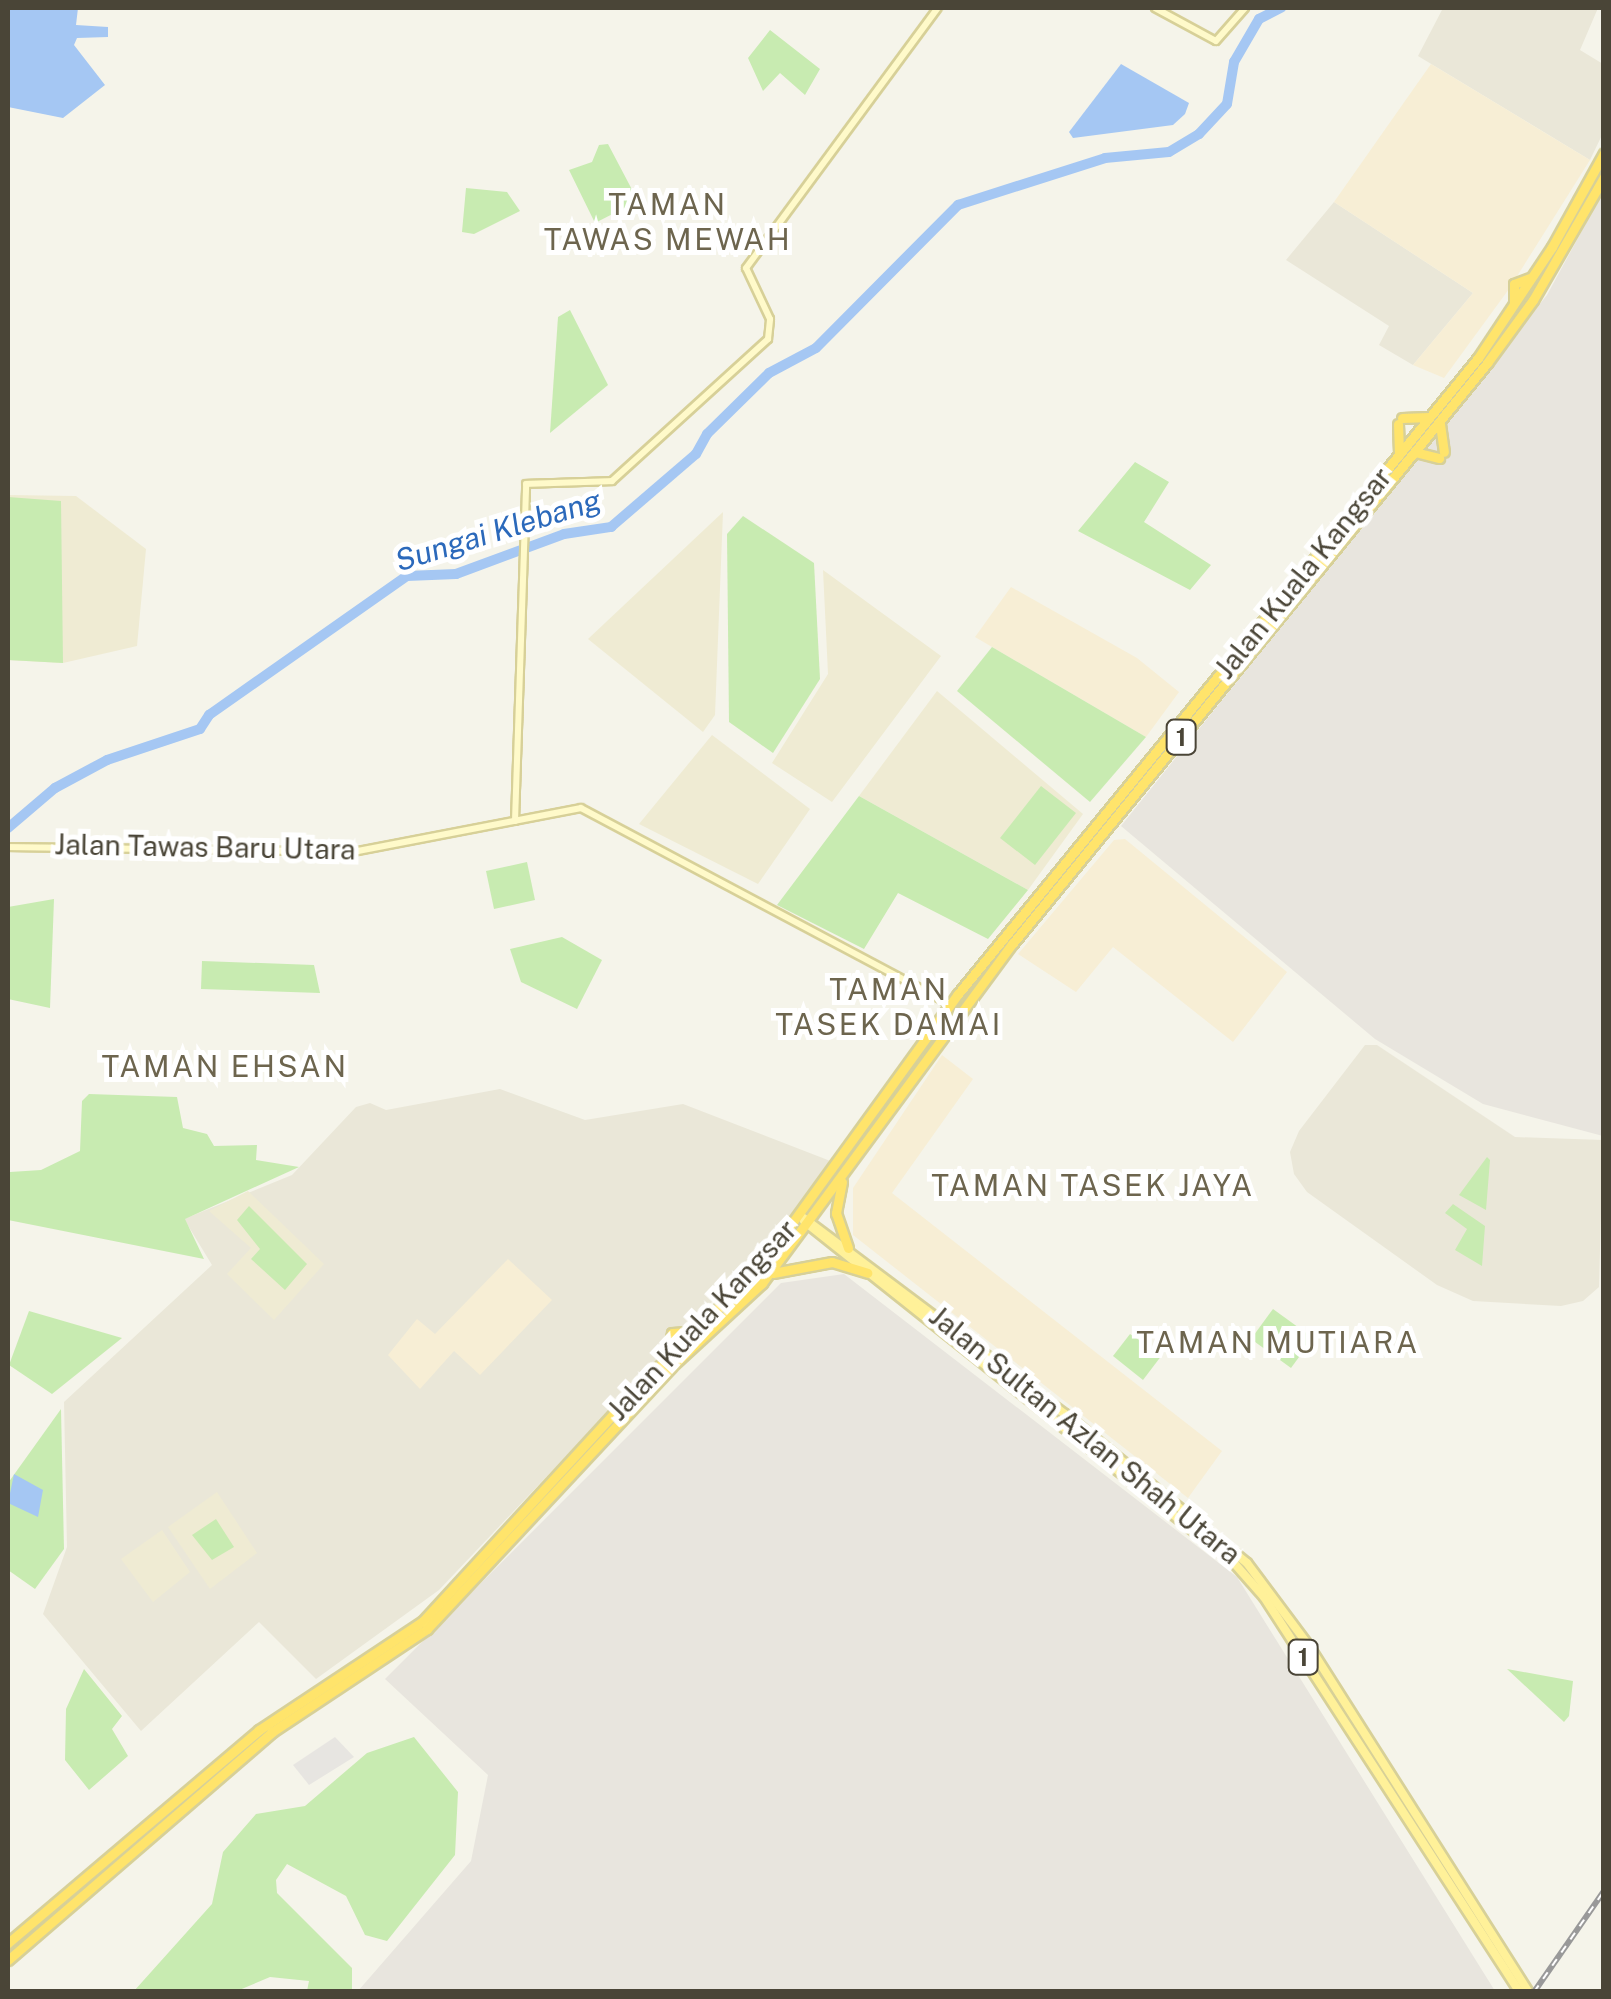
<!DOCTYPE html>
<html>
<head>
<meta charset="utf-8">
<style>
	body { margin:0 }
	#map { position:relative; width:1611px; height:1999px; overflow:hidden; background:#f5f4ea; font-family:"Public Sans",sans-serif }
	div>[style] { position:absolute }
	.residential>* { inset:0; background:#eae7d8 }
	.commercial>* { inset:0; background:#f7eed5 }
	.industrial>* { inset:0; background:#e8e5de }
	.education>* { inset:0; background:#efebd3 }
	.green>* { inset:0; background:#c8ebb1 }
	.parking>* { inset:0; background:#e7e5e1 }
	.water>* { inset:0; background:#a5c7f3 }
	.river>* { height:10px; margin:-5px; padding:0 5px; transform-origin:5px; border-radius:5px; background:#a5c7f3 }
	.roads { filter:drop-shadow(2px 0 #d7d098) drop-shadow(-2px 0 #d7d098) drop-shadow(0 2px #d7d098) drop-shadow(0 -2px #d7d098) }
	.secondary>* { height:6px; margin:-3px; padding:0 3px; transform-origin:3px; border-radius:3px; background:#fffaca }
	.primary>* { height:8px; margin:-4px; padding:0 4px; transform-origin:4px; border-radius:4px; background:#fff199 }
	.highway>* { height:9px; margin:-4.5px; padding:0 4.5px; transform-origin:4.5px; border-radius:4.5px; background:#ffe46b }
	.rail>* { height:6px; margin-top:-3px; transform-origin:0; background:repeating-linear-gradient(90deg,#fff 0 8px,#999 0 16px); box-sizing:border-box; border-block:2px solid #999 }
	span { translate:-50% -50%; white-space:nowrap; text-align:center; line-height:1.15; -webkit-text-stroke:10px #fff; paint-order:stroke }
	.shield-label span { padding:2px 8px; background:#fff; border:2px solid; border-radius:8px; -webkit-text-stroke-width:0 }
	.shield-label { font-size:25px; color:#4a4537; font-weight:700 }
	.street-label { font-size:28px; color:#4a4537 }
	.neighbourhood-label { font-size:30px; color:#6d654e; letter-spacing:2.5px }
	.water-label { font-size:30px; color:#2b69bb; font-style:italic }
	.frame { position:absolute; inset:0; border:10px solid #4a4537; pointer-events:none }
</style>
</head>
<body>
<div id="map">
	<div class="residential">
		<div style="clip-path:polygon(1443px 8px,1598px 8px,1580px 50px,1603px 64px,1603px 133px,1590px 160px,1418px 56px)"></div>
		<div style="clip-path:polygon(1334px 202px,1473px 293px,1413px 365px,1379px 345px,1389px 326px,1286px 260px)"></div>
		<div style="clip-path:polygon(1365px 1045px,1377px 1045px,1515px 1137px,1603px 1140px,1599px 1287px,1583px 1301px,1561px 1306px,1473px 1301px,1437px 1285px,1307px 1192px,1294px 1174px,1290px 1152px,1299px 1131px)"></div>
		<div style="clip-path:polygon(500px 1089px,585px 1120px,683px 1104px,833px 1162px,800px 1209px,439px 1590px,316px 1679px,259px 1622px,141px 1731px,43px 1614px,67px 1547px,64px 1402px,212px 1265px,184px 1219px,292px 1175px,356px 1107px,370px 1103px,386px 1110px)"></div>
	</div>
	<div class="commercial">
		<div style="clip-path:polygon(1431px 64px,1590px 160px,1509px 289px,1444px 378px,1413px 365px,1473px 293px,1334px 202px)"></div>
		<div style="clip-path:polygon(1011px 587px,1137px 658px,1179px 692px,1146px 737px,975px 637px)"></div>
		<div style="clip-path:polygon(1125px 839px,1287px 972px,1233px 1042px,1113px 947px,1076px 992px,1018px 954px,1114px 840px)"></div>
		<div style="clip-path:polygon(942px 1055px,973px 1079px,892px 1193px,1222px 1451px,1188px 1498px,853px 1235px,853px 1188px)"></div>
		<div style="clip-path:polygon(508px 1259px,552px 1300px,480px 1375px,454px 1351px,420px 1389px,388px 1355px,417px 1319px,435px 1334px)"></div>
	</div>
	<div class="industrial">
		<div style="clip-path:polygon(1603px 192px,1603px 1136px,1483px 1104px,1375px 1039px,1121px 826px,1547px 295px)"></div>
		<div style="clip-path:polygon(844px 1274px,1237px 1577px,1495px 1991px,358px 1991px,471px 1861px,488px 1775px,385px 1679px,781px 1283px)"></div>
	</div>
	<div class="education">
		<div style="clip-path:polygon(8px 495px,76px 496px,146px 549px,137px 646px,63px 663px,8px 660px)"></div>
		<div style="clip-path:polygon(723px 512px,715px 715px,703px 732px,588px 639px)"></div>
		<div style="clip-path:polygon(823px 570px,941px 656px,832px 802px,772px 763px,828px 674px)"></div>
		<div style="clip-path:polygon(937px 691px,1083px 814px,1028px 890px,859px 796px)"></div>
		<div style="clip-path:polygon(712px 735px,810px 809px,758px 884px,639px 824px)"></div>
		<div style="clip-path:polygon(248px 1191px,324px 1264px,274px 1320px,227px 1274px,251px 1248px,209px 1211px)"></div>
		<div style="clip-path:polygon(217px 1492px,257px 1553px,210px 1589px,168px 1527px)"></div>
		<div style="clip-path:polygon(162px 1530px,190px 1572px,153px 1602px,121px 1559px)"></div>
	</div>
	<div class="green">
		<div style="clip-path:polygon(770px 30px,820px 69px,805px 95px,780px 73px,763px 91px,748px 58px)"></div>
		<div style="clip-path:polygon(608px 144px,638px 201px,595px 223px,569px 170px,592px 162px,599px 145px)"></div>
		<div style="clip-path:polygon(466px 188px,507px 192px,520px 211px,474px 234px,462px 232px)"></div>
		<div style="clip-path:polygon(570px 310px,608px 385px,550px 433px,558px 317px)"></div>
		<div style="clip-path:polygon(1135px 462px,1169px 482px,1144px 522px,1211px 565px,1190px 590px,1078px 531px)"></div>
		<div style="clip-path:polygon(8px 497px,61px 501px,63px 663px,8px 660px)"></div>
		<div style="clip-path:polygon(743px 516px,814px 563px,820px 679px,773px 753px,729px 722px,727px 534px)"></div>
		<div style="clip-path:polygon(992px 647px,1146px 737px,1090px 802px,957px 691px)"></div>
		<div style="clip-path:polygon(1041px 786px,1076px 813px,1035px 865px,1000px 838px)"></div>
		<div style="clip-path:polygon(859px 796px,1028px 890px,988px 939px,898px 893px,864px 949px,777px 905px)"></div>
		<div style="clip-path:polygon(527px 862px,535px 900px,494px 909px,486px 871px)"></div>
		<div style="clip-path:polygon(54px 899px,50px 1008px,8px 999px,8px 907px)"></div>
		<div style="clip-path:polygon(562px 937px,602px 960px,577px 1009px,521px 982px,510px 949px)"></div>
		<div style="clip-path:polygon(202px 961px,314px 965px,320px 993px,201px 989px)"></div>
		<div style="clip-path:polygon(89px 1094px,177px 1097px,183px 1128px,207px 1134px,214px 1146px,257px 1145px,256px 1160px,299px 1167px,185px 1219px,204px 1259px,8px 1220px,10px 1172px,41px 1170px,80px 1151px,82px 1101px)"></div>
		<div style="clip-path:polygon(1487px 1157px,1490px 1160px,1486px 1210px,1459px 1195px)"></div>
		<div style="clip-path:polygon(1453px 1204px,1485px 1226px,1482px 1266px,1455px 1250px,1467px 1229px,1445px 1213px)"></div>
		<div style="clip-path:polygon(249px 1206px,307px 1264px,285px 1290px,251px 1259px,260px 1249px,237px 1220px)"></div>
		<div style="clip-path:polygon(1273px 1309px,1313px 1338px,1291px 1368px,1251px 1339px)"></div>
		<div style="clip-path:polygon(29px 1311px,122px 1338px,52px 1394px,9px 1365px)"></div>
		<div style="clip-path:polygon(1130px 1334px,1162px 1355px,1143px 1380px,1113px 1356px)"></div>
		<div style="clip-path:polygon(61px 1409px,64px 1549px,35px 1589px,8px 1570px,8px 1483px)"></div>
		<div style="clip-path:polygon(216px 1519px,234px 1547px,212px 1560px,192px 1535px)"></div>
		<div style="clip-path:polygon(84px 1669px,122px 1716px,112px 1729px,128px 1756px,89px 1790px,65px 1760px,66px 1709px)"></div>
		<div style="clip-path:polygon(1507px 1669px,1573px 1681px,1569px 1716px,1564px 1722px)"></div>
		<div style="clip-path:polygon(414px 1737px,458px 1792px,455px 1855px,387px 1941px,365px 1935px,346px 1896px,287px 1864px,276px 1880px,277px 1893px,352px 1968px,352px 1991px,307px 1991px,309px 1981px,270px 1977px,237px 1991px,134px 1991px,212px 1904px,223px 1852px,256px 1814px,305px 1806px,367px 1753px)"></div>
	</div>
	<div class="parking">
		<div style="clip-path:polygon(335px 1737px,354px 1757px,309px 1785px,293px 1765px)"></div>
	</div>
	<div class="water">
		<div style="clip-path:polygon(8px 8px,78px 8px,76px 25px,108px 27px,108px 37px,77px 38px,74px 45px,105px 85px,63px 118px,8px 107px)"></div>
		<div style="clip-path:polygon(1121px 64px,1189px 103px,1185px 114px,1173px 125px,1073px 138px,1069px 132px)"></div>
		<div style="clip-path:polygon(14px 1474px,43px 1490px,38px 1517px,8px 1503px)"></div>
	</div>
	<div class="river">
		<div style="left:8px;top:828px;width:62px;rotate:-40.4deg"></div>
		<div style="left:55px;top:788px;width:59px;rotate:-28.3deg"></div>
		<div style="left:107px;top:760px;width:98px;rotate:-18.4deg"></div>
		<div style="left:200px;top:729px;width:17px;rotate:-57deg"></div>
		<div style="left:209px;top:715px;width:242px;rotate:-35.1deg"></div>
		<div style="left:407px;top:576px;width:49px;rotate:-2.3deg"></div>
		<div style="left:456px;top:574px;width:115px;rotate:-20.3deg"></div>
		<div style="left:564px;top:534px;width:48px;rotate:-8.5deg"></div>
		<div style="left:611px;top:527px;width:112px;rotate:-40.7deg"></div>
		<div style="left:696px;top:454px;width:23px;rotate:-61deg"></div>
		<div style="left:707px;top:434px;width:87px;rotate:-44.5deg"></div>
		<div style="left:769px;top:373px;width:53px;rotate:-28deg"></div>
		<div style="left:816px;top:348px;width:202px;rotate:-45.2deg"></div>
		<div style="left:958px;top:205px;width:154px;rotate:-17.7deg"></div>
		<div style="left:1105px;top:158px;width:64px;rotate:-5.4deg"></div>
		<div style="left:1169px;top:152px;width:35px;rotate:-31deg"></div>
		<div style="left:1199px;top:134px;width:41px;rotate:-47deg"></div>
		<div style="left:1227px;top:104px;width:43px;rotate:-80.5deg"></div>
		<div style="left:1234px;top:62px;width:50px;rotate:-59.8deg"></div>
		<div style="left:1259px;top:19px;width:25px;rotate:-27deg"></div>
	</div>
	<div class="roads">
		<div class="secondary">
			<div style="left:1155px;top:8px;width:69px;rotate:28.4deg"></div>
			<div style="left:1216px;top:41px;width:44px;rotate:-48.7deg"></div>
			<div style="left:515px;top:821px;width:337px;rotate:-88.1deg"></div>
			<div style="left:526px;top:484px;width:86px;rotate:-2deg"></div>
			<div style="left:612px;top:481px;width:211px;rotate:-42.3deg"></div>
			<div style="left:768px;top:339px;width:20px;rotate:-84deg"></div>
			<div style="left:770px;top:319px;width:56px;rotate:-115.2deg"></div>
			<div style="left:746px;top:268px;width:323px;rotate:-53.6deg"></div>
			<div style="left:8px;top:847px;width:345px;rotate:0.8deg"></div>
			<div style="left:353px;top:852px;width:232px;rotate:-10.9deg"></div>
			<div style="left:581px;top:808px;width:418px;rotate:28deg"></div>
		</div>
		<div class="primary">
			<div style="left:801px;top:1216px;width:330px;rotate:36.9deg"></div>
			<div style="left:1065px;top:1414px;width:235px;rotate:39.3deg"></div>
			<div style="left:1247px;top:1563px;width:104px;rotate:53.2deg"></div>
			<div style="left:1309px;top:1646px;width:410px;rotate:57.6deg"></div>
			<div style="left:804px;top:1221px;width:549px;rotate:38.5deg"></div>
			<div style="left:1234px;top:1563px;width:45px;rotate:48.6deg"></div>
			<div style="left:1264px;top:1597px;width:471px;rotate:57.1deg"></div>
		</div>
		<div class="highway">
			<div style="left:1514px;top:302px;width:18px;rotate:-90deg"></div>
			<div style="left:1514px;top:284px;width:17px;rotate:-21deg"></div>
			<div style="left:1402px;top:418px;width:27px;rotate:-2deg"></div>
			<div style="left:1398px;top:424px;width:31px;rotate:88deg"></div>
			<div style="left:1440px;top:424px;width:28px;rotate:82deg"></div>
			<div style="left:1415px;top:452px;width:25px;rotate:14deg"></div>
			<div style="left:842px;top:1182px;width:32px;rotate:101deg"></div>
			<div style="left:836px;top:1213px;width:37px;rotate:71deg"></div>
			<div style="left:773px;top:1273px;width:60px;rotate:-10.6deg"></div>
			<div style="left:832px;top:1262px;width:37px;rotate:17deg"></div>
			<div style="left:669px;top:1348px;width:15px;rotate:-79deg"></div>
			<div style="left:672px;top:1333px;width:16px;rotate:-4deg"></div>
			<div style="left:8px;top:1943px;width:329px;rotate:-40.3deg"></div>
			<div style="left:259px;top:1730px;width:197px;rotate:-33.6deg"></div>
			<div style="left:423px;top:1621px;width:321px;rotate:-47.4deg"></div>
			<div style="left:640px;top:1385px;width:170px;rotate:-44.5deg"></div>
			<div style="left:761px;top:1266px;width:336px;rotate:-54.1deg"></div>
			<div style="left:958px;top:994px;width:822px;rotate:-50.73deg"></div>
			<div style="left:1478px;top:358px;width:133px;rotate:-56.3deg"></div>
			<div style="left:1552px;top:247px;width:107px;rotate:-61deg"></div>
			<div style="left:8px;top:1960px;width:349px;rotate:-40.8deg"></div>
			<div style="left:272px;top:1732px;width:186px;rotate:-33.6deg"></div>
			<div style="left:427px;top:1629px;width:358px;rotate:-47deg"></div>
			<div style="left:671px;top:1367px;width:124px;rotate:-42.7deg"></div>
			<div style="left:762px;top:1283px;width:423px;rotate:-53.6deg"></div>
			<div style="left:1013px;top:943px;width:749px;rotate:-50.74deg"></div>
			<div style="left:1487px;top:363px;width:78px;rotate:-53.9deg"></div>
			<div style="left:1533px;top:300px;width:142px;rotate:-60deg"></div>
		</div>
	</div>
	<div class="rail">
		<div style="left:1534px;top:1992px;width:123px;rotate:-55.3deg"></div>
	</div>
	<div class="shield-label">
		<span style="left:1181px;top:737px">1</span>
		<span style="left:1303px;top:1657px">1</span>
	</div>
	<div class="street-label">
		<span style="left:1303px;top:573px;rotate:-51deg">Jalan Kuala Kangsar</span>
		<span style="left:205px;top:847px;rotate:1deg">Jalan Tawas Baru Utara</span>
		<span style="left:702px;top:1320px;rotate:-47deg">Jalan Kuala Kangsar</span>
		<span style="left:1085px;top:1435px;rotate:39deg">Jalan Sultan Azlan Shah Utara</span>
	</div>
	<div class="neighbourhood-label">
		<span style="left:668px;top:221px">TAMAN<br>TAWAS MEWAH</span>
		<span style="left:889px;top:1006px">TAMAN<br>TASEK DAMAI</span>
		<span style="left:225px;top:1066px">TAMAN EHSAN</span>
		<span style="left:1093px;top:1185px">TAMAN TASEK JAYA</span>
		<span style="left:1278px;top:1342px">TAMAN MUTIARA</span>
	</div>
	<div class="water-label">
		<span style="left:498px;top:530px;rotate:-17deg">Sungai Klebang</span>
	</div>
	<div class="frame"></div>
</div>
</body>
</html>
